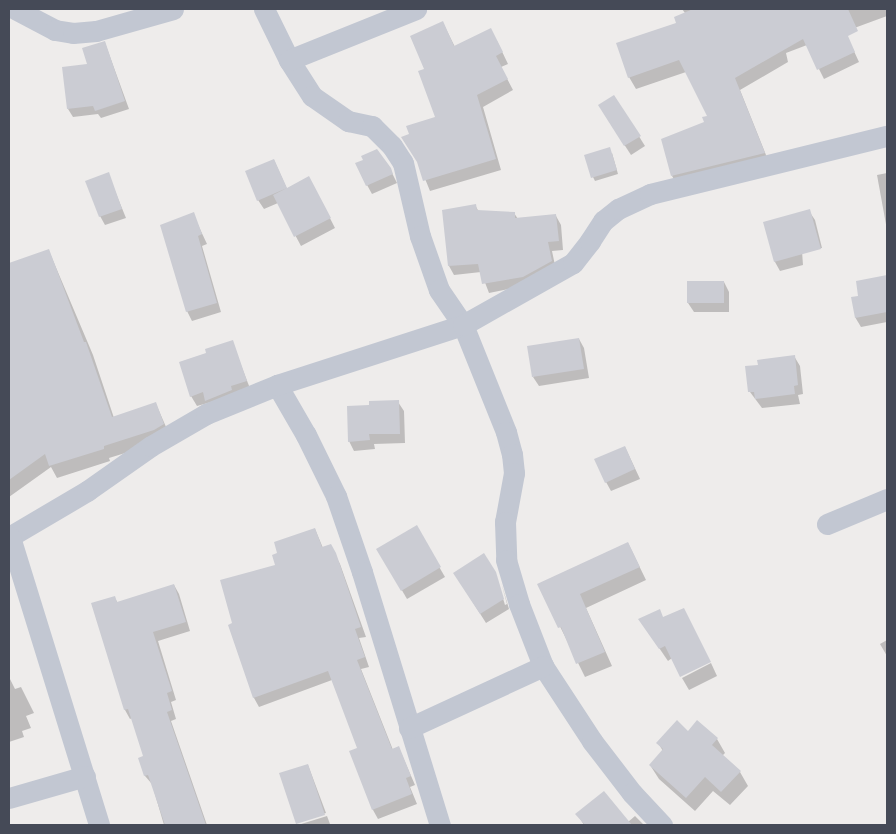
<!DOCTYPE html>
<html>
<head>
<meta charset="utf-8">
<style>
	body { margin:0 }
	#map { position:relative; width:896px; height:834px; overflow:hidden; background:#eeeceb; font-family:Lato,sans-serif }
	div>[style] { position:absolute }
	.shadow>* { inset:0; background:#0003 }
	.building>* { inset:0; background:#cbccd3 }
	.minor>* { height:21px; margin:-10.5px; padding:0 10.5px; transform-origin:10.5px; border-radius:10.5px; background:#c2c7d2 }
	span { translate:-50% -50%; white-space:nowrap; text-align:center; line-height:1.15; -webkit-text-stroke:4px #fff; paint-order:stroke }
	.frame { position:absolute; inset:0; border:10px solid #454a57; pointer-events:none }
</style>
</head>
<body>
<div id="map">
	<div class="shadow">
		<div style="clip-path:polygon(682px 9px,887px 9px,887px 16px,819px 41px,853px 49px,859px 62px,824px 79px,807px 45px,786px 53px,788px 62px,740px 90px,770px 165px,679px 187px,672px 176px,708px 116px,686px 72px,636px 89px,629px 77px,678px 23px,685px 13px)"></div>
		<div style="clip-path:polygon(443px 23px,455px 47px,497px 41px,508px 64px,501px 67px,513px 90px,483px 107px,501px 170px,430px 191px,419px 164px,436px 118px,426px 69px)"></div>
		<div style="clip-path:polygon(105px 43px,129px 109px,101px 118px,98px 114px,73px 117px,68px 109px,89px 65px)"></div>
		<div style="clip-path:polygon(614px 96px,645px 146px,631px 155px,605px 115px)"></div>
		<div style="clip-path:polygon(612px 153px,618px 174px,595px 181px,593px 177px)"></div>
		<div style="clip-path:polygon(274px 160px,287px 189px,314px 187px,335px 228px,301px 246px,278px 203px,264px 209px,258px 200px)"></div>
		<div style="clip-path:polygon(390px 169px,397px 183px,372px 194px,367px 185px)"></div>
		<div style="clip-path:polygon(887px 173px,887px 230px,877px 175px)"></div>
		<div style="clip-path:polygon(108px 174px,126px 218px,105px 225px,100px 216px)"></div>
		<div style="clip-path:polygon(475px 205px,479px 212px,514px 213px,518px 219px,556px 216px,561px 225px,563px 250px,552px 251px,556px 270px,528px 285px,489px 293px,481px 272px,454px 275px,449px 266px,443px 211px)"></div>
		<div style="clip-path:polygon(809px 211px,815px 220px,822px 248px,802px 251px,803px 265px,780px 271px,775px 262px,764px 223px)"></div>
		<div style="clip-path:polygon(193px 214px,207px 244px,202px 246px,221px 312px,192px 321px,187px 311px)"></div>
		<div style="clip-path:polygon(49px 251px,93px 355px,114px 418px,156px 404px,170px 436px,161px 442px,109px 458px,110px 461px,57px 478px,51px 467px,9px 497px,9px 432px,19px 425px,9px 428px,9px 264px)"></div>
		<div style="clip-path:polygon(724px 282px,729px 292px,729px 312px,694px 312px,688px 303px)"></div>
		<div style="clip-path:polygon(887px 287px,887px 322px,861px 327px,855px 317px)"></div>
		<div style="clip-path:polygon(579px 339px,584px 348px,589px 378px,539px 386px,533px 377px)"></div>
		<div style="clip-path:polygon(232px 342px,251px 391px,197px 406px,191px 396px)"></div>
		<div style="clip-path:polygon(794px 356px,800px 366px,803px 394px,798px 395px,800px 404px,762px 408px,750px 392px,759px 366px)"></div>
		<div style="clip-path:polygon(398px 402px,404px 411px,405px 443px,374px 444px,375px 449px,354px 451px,349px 441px)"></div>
		<div style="clip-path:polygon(625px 447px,640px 479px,611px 491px,606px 482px)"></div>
		<div style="clip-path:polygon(416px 527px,445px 577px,407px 599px,378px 549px)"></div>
		<div style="clip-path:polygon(315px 529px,323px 548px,330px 545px,340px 564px,366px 637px,359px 638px,369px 667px,361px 669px,393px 750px,399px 748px,415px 785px,410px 787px,417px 804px,378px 819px,373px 810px,359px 749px,332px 680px,259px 707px,254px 698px,229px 626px,234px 624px,277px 565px)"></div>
		<div style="clip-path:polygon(628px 543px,646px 580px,586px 608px,612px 666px,585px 677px,539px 584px)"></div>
		<div style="clip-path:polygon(495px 572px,505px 605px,507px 604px,501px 582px,509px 609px,486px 623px,460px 582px)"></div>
		<div style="clip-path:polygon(174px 585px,179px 594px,190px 631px,158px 641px,176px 700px,171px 702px,176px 719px,171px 721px,207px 825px,164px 825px,152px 784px,145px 776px,144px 757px,132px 718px,130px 719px,125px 710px,92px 604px,114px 597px,118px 603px)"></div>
		<div style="clip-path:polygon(659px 611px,672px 658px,668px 661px,640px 620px)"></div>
		<div style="clip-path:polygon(887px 640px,887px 656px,880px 644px)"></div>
		<div style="clip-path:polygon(711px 663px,717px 676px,689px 690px,682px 678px)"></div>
		<div style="clip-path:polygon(9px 677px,15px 689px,21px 687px,34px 713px,26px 716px,31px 728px,22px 731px,24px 737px,9px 742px)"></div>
		<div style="clip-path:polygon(688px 732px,717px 739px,725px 753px,722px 756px,740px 772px,748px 786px,730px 805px,713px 791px,695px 811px,659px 779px,650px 765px,663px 751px,658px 743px)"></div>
		<div style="clip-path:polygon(308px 765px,326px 813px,297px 822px)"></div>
		<div style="clip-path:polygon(577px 814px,628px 822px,635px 816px,644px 825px,584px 825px)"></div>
		<div style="clip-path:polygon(327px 816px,330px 824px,298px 825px)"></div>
	</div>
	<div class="building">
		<div style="clip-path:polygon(693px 9px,848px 9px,858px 31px,848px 36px,855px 52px,817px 70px,803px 39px,735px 78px,765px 153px,671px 176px,661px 139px,704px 122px,702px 117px,707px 116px,679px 60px,628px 78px,616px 43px,676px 23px,674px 17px)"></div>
		<div style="clip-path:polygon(443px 21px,454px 46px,491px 28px,503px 52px,496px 56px,508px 79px,477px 95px,496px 159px,423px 181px,417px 162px,401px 137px,409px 134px,406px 126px,435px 117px,418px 71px,424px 69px,410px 36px)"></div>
		<div style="clip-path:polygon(105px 41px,125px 101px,95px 111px,93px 106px,67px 109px,62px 67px,87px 64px,82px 48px)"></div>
		<div style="clip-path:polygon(614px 95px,641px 136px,624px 146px,598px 105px)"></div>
		<div style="clip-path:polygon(610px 147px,617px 170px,591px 178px,584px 155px)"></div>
		<div style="clip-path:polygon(377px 149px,391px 168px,393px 174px,366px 186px,355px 163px,363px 160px,361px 156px)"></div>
		<div style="clip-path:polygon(274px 159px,287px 188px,309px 176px,331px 218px,294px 237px,273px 195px,287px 188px,257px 201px,245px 171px)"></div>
		<div style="clip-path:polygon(109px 172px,122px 209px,99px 217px,85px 181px)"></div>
		<div style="clip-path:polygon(476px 204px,477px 210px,515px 212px,515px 218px,556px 214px,559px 241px,548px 242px,552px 261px,523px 277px,482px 284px,478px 264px,448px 266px,442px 210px)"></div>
		<div style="clip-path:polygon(810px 209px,821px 249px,774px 262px,763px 222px)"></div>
		<div style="clip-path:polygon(194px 212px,202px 234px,198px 236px,217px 303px,186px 312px,160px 225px)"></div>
		<div style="clip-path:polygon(49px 249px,84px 342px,86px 342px,112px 417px,156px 402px,164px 424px,154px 430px,104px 446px,104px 449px,49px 466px,45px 454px,9px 480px,9px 263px)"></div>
		<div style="clip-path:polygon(887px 275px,887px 312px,855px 318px,851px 297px,858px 296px,856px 281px)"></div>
		<div style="clip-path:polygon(687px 281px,724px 281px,724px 303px,687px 303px)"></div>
		<div style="clip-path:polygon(579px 338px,584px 369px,532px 377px,527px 346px)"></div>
		<div style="clip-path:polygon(233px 340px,247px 381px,231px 386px,232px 390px,205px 401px,203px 392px,190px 397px,179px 362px,206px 353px,205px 349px)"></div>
		<div style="clip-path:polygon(795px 355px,798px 385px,794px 386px,795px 394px,755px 399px,754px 392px,748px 392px,745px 366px,758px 365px,757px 360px)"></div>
		<div style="clip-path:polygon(399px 400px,400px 434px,369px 434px,370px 440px,348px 442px,347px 406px,369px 405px,369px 401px)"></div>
		<div style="clip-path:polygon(625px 446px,635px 469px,605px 483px,594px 459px)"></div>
		<div style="clip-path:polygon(417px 525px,441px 567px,401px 591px,376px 549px)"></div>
		<div style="clip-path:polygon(315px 528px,322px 547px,331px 544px,336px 553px,361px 627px,355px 629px,365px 657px,357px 660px,392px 749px,399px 746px,411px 776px,406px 778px,412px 794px,372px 810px,349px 751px,357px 748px,328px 671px,253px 698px,228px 625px,232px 623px,220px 580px,275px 565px,272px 555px,277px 553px,274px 542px)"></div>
		<div style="clip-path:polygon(628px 542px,640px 567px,580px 594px,605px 652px,576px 664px,561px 627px,558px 628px,537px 584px)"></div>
		<div style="clip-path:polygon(484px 553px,496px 572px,504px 599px,480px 614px,453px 573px)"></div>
		<div style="clip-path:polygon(174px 584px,186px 622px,153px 632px,172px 691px,167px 693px,172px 710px,167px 712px,206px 825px,165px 825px,148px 775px,144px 776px,138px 758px,143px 756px,128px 709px,124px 710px,91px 603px,115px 596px,117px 602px)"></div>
		<div style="clip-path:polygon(684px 608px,711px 662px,680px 677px,665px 646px,659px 649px,638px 619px,660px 609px,663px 617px)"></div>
		<div style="clip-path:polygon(677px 720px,688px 731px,697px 720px,718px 738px,712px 745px,741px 771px,721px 792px,705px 777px,686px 798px,649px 765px,663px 749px,656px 743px)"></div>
		<div style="clip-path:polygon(308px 764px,325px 815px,296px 824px,279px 773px)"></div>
		<div style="clip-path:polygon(604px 791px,632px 825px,585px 825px,575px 814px)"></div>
	</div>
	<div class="minor">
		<div style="left:15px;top:9px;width:45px;rotate:27.7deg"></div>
		<div style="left:55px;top:30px;width:18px;rotate:9deg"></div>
		<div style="left:73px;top:33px;width:23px;rotate:-5deg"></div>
		<div style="left:96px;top:31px;width:80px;rotate:-15.9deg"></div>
		<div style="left:264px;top:9px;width:57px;rotate:63.9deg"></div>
		<div style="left:289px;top:60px;width:43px;rotate:57.4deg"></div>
		<div style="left:312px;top:96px;width:44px;rotate:34.8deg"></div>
		<div style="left:348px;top:121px;width:25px;rotate:12deg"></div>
		<div style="left:372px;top:126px;width:28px;rotate:45deg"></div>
		<div style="left:392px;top:146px;width:20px;rotate:57deg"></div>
		<div style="left:403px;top:163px;width:75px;rotate:76.9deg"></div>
		<div style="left:420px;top:236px;width:57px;rotate:70.6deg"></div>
		<div style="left:439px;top:290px;width:42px;rotate:55.6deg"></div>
		<div style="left:463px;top:325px;width:115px;rotate:68.1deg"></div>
		<div style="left:506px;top:432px;width:23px;rotate:75deg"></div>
		<div style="left:512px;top:454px;width:19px;rotate:84deg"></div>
		<div style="left:514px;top:473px;width:50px;rotate:100.4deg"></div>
		<div style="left:505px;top:522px;width:38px;rotate:88deg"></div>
		<div style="left:506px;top:560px;width:46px;rotate:73.5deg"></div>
		<div style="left:519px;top:604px;width:66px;rotate:68.8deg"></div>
		<div style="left:543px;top:666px;width:90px;rotate:56.8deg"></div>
		<div style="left:592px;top:741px;width:66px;rotate:52.4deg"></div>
		<div style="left:632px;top:793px;width:44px;rotate:46.8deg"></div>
		<div style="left:289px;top:60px;width:137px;rotate:-21.9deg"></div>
		<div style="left:277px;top:385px;width:58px;rotate:59.9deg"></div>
		<div style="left:306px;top:435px;width:68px;rotate:63.8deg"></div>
		<div style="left:336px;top:496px;width:80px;rotate:71.1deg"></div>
		<div style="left:362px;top:572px;width:265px;rotate:72.9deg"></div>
		<div style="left:827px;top:524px;width:65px;rotate:-22.6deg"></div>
		<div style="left:9px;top:537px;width:91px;rotate:-30.5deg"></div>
		<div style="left:87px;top:491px;width:78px;rotate:-35.1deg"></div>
		<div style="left:151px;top:446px;width:64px;rotate:-30.2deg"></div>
		<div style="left:206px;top:414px;width:77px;rotate:-22.2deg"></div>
		<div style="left:277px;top:385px;width:195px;rotate:-17.9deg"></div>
		<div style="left:463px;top:325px;width:126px;rotate:-29.4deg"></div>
		<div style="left:573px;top:263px;width:28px;rotate:-52deg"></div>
		<div style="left:590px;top:241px;width:24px;rotate:-57deg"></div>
		<div style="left:603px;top:221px;width:19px;rotate:-39deg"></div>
		<div style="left:618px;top:209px;width:35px;rotate:-25deg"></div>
		<div style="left:650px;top:194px;width:244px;rotate:-13.8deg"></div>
		<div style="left:10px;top:537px;width:301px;rotate:72.8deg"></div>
		<div style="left:409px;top:728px;width:148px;rotate:-24.8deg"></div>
		<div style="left:9px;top:798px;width:79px;rotate:-16.1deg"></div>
	</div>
	<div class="frame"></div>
</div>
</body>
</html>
